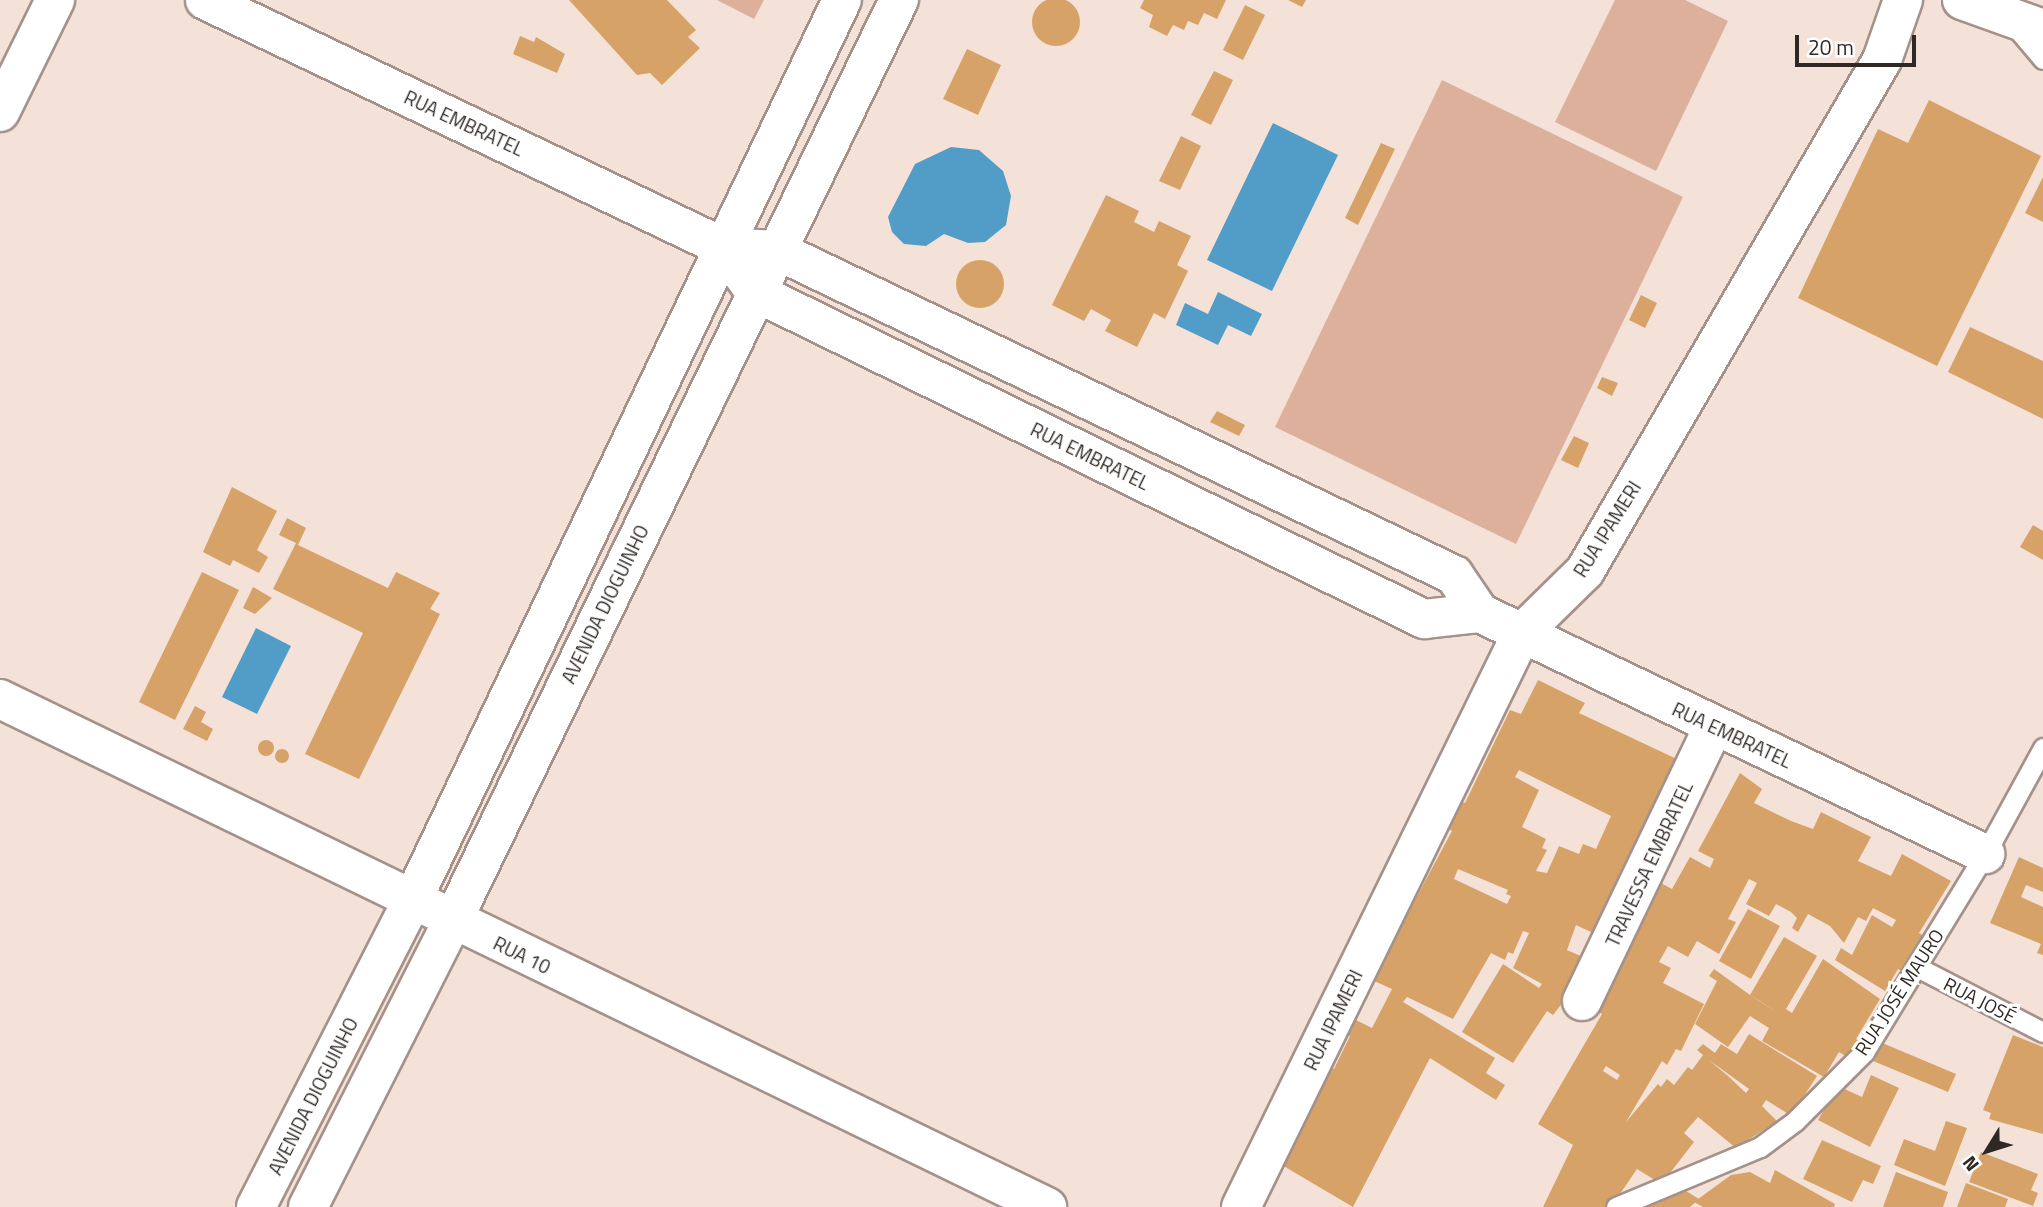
<!DOCTYPE html>
<html>
<head>
<meta charset="utf-8">
<style>
	body { margin:0 }
	#map { position:relative; width:2043px; height:1207px; overflow:hidden; background:#f4e1d8; font-family:"Titillium Web",sans-serif }
	div>[style] { position:absolute }
	.green>* { inset:0; background:#ddb09c }
	.water>* { inset:0; background:#529dc8 }
	.building>* { inset:0; background:#d7a268 }
	.round { border-radius:50% }
	.roads { filter:drop-shadow(2px 0 #a4928a) drop-shadow(-2px 0 #a4928a) drop-shadow(0 2px #a4928a) drop-shadow(0 -2px #a4928a) }
	.lane>* { height:19px; margin:-9.5px; padding:0 9.5px; transform-origin:9.5px; border-radius:9.5px; background:#fff }
	.street>* { height:38px; margin:-19px; padding:0 19px; transform-origin:19px; border-radius:19px; background:#fff }
	.secondary>* { height:38px; margin:-19px; padding:0 19px; transform-origin:19px; border-radius:19px; background:#fff }
	.primary>* { height:38px; margin:-19px; padding:0 19px; transform-origin:19px; border-radius:19px; background:#fff }
	span { translate:-50% -50%; white-space:nowrap; text-align:center; line-height:1.15; -webkit-text-stroke:6px #fff; paint-order:stroke }
	.street-label { font-size:19px; color:#2f2825 }
	.north { position:absolute; left:1952px; top:1116px; width:70px; height:70px; -webkit-text-stroke:5px #fff; paint-order:stroke; rotate:232deg; font-size:19px; font-weight:700; line-height:28px; text-align:center; color:#2f2825 }
	.north::after { content:''; display:block; margin:auto; width:24px; height:32px; background:#2f2825; clip-path:polygon(50% 0,100% 100%,50% 72%,0 100%) }
	.scale { position:absolute; left:1795px; top:35px; width:121px; height:32px; box-sizing:border-box; border:4px solid #2f2825; border-top:0; padding-left:9px; font-size:21px; line-height:24px; white-space:nowrap; color:#2f2825; -webkit-text-stroke:5px #fff; paint-order:stroke }
</style>
</head>
<body>
<div id="map">
	<div class="green">
		<div style="clip-path:polygon(717px 0,764px 0,754px 19px)"></div>
		<div style="clip-path:polygon(1615px 0,1685px 0,1728px 21px,1656px 171px,1555px 122px)"></div>
		<div style="clip-path:polygon(1442px 80px,1683px 197px,1516px 544px,1275px 427px)"></div>
	</div>
	<div class="water">
		<div style="clip-path:polygon(1273px 123px,1338px 155px,1272px 291px,1207px 260px)"></div>
		<div style="clip-path:polygon(951px 147px,979px 150px,1003px 171px,1011px 196px,1006px 225px,985px 242px,968px 243px,944px 234px,926px 246px,904px 244px,892px 232px,888px 217px,915px 164px)"></div>
		<div style="clip-path:polygon(1218px 292px,1262px 314px,1251px 336px,1228px 325px,1218px 345px,1176px 325px,1185px 303px,1208px 314px)"></div>
		<div style="clip-path:polygon(256px 628px,291px 646px,257px 714px,222px 697px)"></div>
	</div>
	<div class="building">
		<div class="round" style="left:1032px;top:-2px;width:48px;height:48px"></div>
		<div style="clip-path:polygon(569px 0,667px 0,696px 30px,688px 37px,700px 48px,662px 85px,650px 73px,637px 75px)"></div>
		<div style="clip-path:polygon(1144px 0,1226px 0,1217px 19px,1204px 13px,1198px 25px,1188px 21px,1184px 30px,1173px 25px,1167px 36px,1149px 27px,1153px 15px,1140px 8px)"></div>
		<div style="clip-path:polygon(1288px 0,1306px 0,1302px 7px)"></div>
		<div style="clip-path:polygon(1245px 5px,1265px 15px,1243px 60px,1223px 50px)"></div>
		<div style="clip-path:polygon(520px 36px,534px 42px,536px 37px,565px 54px,557px 73px,513px 54px)"></div>
		<div style="clip-path:polygon(967px 49px,1001px 65px,978px 115px,943px 99px)"></div>
		<div style="clip-path:polygon(1214px 71px,1233px 80px,1211px 125px,1191px 115px)"></div>
		<div style="clip-path:polygon(1929px 100px,2041px 156px,1937px 366px,1798px 298px,1878px 129px,1908px 143px)"></div>
		<div style="clip-path:polygon(1181px 136px,1201px 146px,1180px 190px,1159px 181px)"></div>
		<div style="clip-path:polygon(1381px 143px,1395px 149px,1358px 225px,1345px 218px)"></div>
		<div style="clip-path:polygon(2043px 177px,2043px 222px,2025px 213px)"></div>
		<div style="clip-path:polygon(1106px 195px,1139px 211px,1134px 222px,1154px 232px,1159px 221px,1191px 236px,1177px 265px,1188px 271px,1165px 319px,1154px 313px,1137px 347px,1105px 331px,1111px 320px,1091px 309px,1084px 321px,1052px 305px)"></div>
		<div class="round" style="left:956px;top:260px;width:48px;height:48px"></div>
		<div style="clip-path:polygon(1641px 295px,1657px 303px,1645px 328px,1629px 320px)"></div>
		<div style="clip-path:polygon(1970px 327px,2043px 361px,2043px 419px,1948px 372px)"></div>
		<div style="clip-path:polygon(1602px 377px,1618px 383px,1612px 396px,1597px 388px)"></div>
		<div style="clip-path:polygon(1217px 411px,1245px 425px,1239px 436px,1210px 422px)"></div>
		<div style="clip-path:polygon(1574px 436px,1589px 443px,1578px 468px,1561px 460px)"></div>
		<div style="clip-path:polygon(232px 487px,277px 511px,257px 550px,268px 557px,259px 573px,233px 560px,230px 566px,203px 552px)"></div>
		<div style="clip-path:polygon(287px 518px,306px 528px,298px 545px,388px 588px,396px 572px,440px 593px,430px 609px,440px 614px,359px 779px,305px 754px,363px 633px,273px 589px,296px 543px,279px 535px)"></div>
		<div style="clip-path:polygon(2033px 525px,2043px 531px,2043px 560px,2020px 547px)"></div>
		<div style="clip-path:polygon(202px 572px,239px 590px,175px 720px,139px 702px)"></div>
		<div style="clip-path:polygon(253px 587px,272px 598px,255px 614px,243px 608px)"></div>
		<div style="clip-path:polygon(evenodd,1538px 680px,1585px 703px,1579px 713px,1683px 762px,1608px 940px,1576px 925px,1567px 950px,1594px 962px,1553px 1015px,1547px 1011px,1513px 1063px,1462px 1032px,1503px 964px,1539px 988px,1542px 984px,1513px 968px,1529px 933px,1523px 931px,1513px 954px,1508px 952px,1505px 960px,1491px 953px,1453px 1019px,1407px 997px,1403px 1002px,1495px 1058px,1486px 1073px,1505px 1085px,1496px 1100px,1430px 1058px,1353px 1207px,1275px 1161px,1327px 1065px,1334px 1069px,1350px 1036px,1342px 1032px,1350px 1017px,1372px 1028px,1392px 989px,1372px 980px,1452px 831px,1448px 828px,1460px 801px,1465px 803px,1510px 710px,1521px 714px,1538px 680px,1519px 770px,1611px 816px,1596px 849px,1583px 844px,1579px 854px,1559px 846px,1547px 873px,1536px 871px,1547px 850px,1542px 848px,1546px 839px,1522px 827px,1539px 790px,1515px 777px,1519px 770px,1538px 680px,1458px 869px,1508px 890px,1506px 894px,1511px 896px,1507px 904px,1454px 879px,1458px 869px)"></div>
		<div style="clip-path:polygon(195px 706px,206px 712px,201px 722px,213px 729px,207px 741px,183px 729px)"></div>
		<div class="round" style="left:258px;top:740px;width:16px;height:16px"></div>
		<div class="round" style="left:275px;top:749px;width:14px;height:14px"></div>
		<div style="clip-path:polygon(evenodd,1740px 773px,1762px 789px,1754px 803px,1791px 821px,1813px 829px,1821px 812px,1871px 837px,1858px 861px,1891px 876px,1902px 854px,1951px 881px,1919px 933px,1924px 936px,1903px 972px,1898px 969px,1885px 991px,1835px 960px,1841px 948px,1852px 955px,1872px 915px,1892px 927px,1896px 920px,1873px 908px,1866px 921px,1858px 917px,1844px 943px,1830px 926px,1808px 914px,1798px 932px,1792px 928px,1797px 918px,1791px 912px,1776px 904px,1769px 916px,1746px 904px,1757px 883px,1749px 879px,1728px 919px,1736px 922px,1719px 954px,1697px 941px,1688px 957px,1668px 946px,1659px 962px,1671px 968px,1663px 983px,1704px 1004px,1681px 1051px,1676px 1049px,1667px 1065px,1662px 1061px,1626px 1122px,1658px 1084px,1661px 1087px,1667px 1079px,1674px 1085px,1688px 1067px,1692px 1070px,1703px 1055px,1697px 1050px,1703px 1044px,1715px 1053px,1721px 1044px,1737px 1054px,1749px 1034px,1817px 1076px,1804px 1096px,1790px 1115px,1766px 1100px,1762px 1106px,1777px 1121px,1736px 1148px,1698px 1117px,1684px 1133px,1694px 1142px,1670px 1173px,1679px 1179px,1663px 1185px,1637px 1169px,1611px 1207px,1543px 1207px,1573px 1145px,1538px 1124px,1602px 1014px,1591px 1007px,1659px 882px,1672px 889px,1690px 857px,1710px 868px,1714px 859px,1698px 851px,1740px 773px,1709px 1060px,1749px 1089px,1746px 1093px,1728px 1076px,1709px 1060px,1740px 773px,1606px 1066px,1620px 1075px,1617px 1080px,1603px 1071px,1606px 1066px)"></div>
		<div style="clip-path:polygon(2019px 857px,2043px 868px,2043px 892px,2026px 885px,2021px 897px,2043px 907px,2043px 955px,2037px 953px,2041px 944px,1990px 923px)"></div>
		<div style="clip-path:polygon(1748px 909px,1780px 926px,1751px 979px,1719px 961px)"></div>
		<div style="clip-path:polygon(1784px 937px,1817px 956px,1786px 1009px,1792px 1013px,1823px 959px,1880px 999px,1856px 1039px,1860px 1042px,1850px 1059px,1839px 1052px,1824px 1077px,1762px 1041px,1769px 1028px,1750px 1016px,1728px 1047px,1695px 1024px,1717px 981px,1709px 976px,1714px 969px,1750px 995px,1759px 1001px,1779px 1013px,1750px 995px)"></div>
		<div style="clip-path:polygon(2013px 1035px,2043px 1047px,2043px 1134px,1989px 1119px,1991px 1113px,1983px 1110px)"></div>
		<div style="clip-path:polygon(1880px 1042px,1956px 1074px,1948px 1092px,1873px 1061px)"></div>
		<div style="clip-path:polygon(1871px 1075px,1899px 1088px,1870px 1147px,1818px 1120px,1838px 1086px,1862px 1097px)"></div>
		<div style="clip-path:polygon(1946px 1121px,1967px 1128px,1945px 1186px,1894px 1165px,1904px 1139px,1935px 1151px)"></div>
		<div style="clip-path:polygon(1822px 1140px,1881px 1166px,1873px 1184px,1863px 1180px,1852px 1202px,1803px 1179px)"></div>
		<div style="clip-path:polygon(1981px 1152px,2038px 1174px,2031px 1190px,2038px 1193px,2033px 1206px,1969px 1182px)"></div>
		<div style="clip-path:polygon(1775px 1170px,1835px 1204px,1834px 1207px,1703px 1207px,1694px 1202px,1731px 1175px,1750px 1172px,1770px 1183px)"></div>
		<div style="clip-path:polygon(1896px 1172px,1948px 1192px,1943px 1207px,1883px 1207px)"></div>
		<div style="clip-path:polygon(1673px 1183px,1699px 1199px,1690px 1207px,1637px 1207px)"></div>
		<div style="clip-path:polygon(1966px 1183px,2008px 1199px,2005px 1207px,1957px 1207px)"></div>
	</div>
	<div class="roads">
		<div class="lane">
			<div style="left:2016px;top:27px;width:42px;rotate:49.8deg"></div>
			<div style="left:1917px;top:967px;width:142px;rotate:27.3deg"></div>
			<div style="left:1616px;top:1207px;width:156px;rotate:-22.6deg"></div>
			<div style="left:1760px;top:1147px;width:44px;rotate:-36.6deg"></div>
			<div style="left:1795px;top:1121px;width:98px;rotate:-45deg"></div>
			<div style="left:1864px;top:1052px;width:232px;rotate:-58.6deg"></div>
			<div style="left:1985px;top:854px;width:121px;rotate:-61.3deg"></div>
		</div>
		<div class="street">
			<div style="left:205px;top:0;width:574px;rotate:25.49deg"></div>
			<div style="left:723px;top:247px;width:53px;rotate:3.2deg"></div>
			<div style="left:776px;top:250px;width:752px;rotate:25.61deg"></div>
			<div style="left:1454px;top:575px;width:46px;rotate:55.6deg"></div>
			<div style="left:1480px;top:613px;width:560px;rotate:25.51deg"></div>
			<div style="left:1962px;top:0;width:86px;rotate:19.7deg"></div>
			<div style="left:723px;top:247px;width:55px;rotate:54.6deg"></div>
			<div style="left:755px;top:292px;width:745px;rotate:26.05deg"></div>
			<div style="left:1424px;top:619px;width:56px;rotate:-6.1deg"></div>
			<div style="left:0;top:699px;width:1164px;rotate:25.88deg"></div>
			<div style="left:1582px;top:1001px;width:304px;rotate:-64.4deg"></div>
			<div style="left:1241px;top:1207px;width:639px;rotate:-63.92deg"></div>
			<div style="left:1522px;top:633px;width:88px;rotate:-44.5deg"></div>
			<div style="left:1585px;top:571px;width:591px;rotate:-59.83deg"></div>
			<div style="left:1882px;top:60px;width:64px;rotate:-70.7deg"></div>
		</div>
		<div class="secondary">
			<div style="left:0;top:112px;width:125px;rotate:-63.8deg"></div>
		</div>
		<div class="primary">
			<div style="left:256px;top:1207px;width:343px;rotate:-63deg"></div>
			<div style="left:412px;top:901px;width:998px;rotate:-64.49deg"></div>
			<div style="left:308px;top:1207px;width:319px;rotate:-63.2deg"></div>
			<div style="left:452px;top:922px;width:1025px;rotate:-64.14deg"></div>
		</div>
	</div>
	<div class="street-label">
		<span style="left:464px;top:123px;rotate:25deg">RUA EMBRATEL</span>
		<span style="left:1090px;top:456px;rotate:26deg">RUA EMBRATEL</span>
		<span style="left:1607px;top:529px;rotate:-58deg">RUA IPAMERI</span>
		<span style="left:605px;top:604px;rotate:-64deg">AVENIDA DIOGUINHO</span>
		<span style="left:1732px;top:735px;rotate:25deg">RUA EMBRATEL</span>
		<span style="left:1649px;top:864px;rotate:-65deg">TRAVESSA EMBRATEL</span>
		<span style="left:522px;top:955px;rotate:26deg">RUA 10</span>
		<span style="left:1899px;top:992px;rotate:-57deg">RUA JOSÉ MAURO</span>
		<span style="left:1980px;top:1000px;rotate:27deg">RUA JOSÉ</span>
		<span style="left:1333px;top:1020px;rotate:-64deg">RUA IPAMERI</span>
		<span style="left:313px;top:1096px;rotate:-63deg">AVENIDA DIOGUINHO</span>
	</div>
	<div class="north">N</div>
	<div class="scale">20 m</div>
</div>
</body>
</html>
